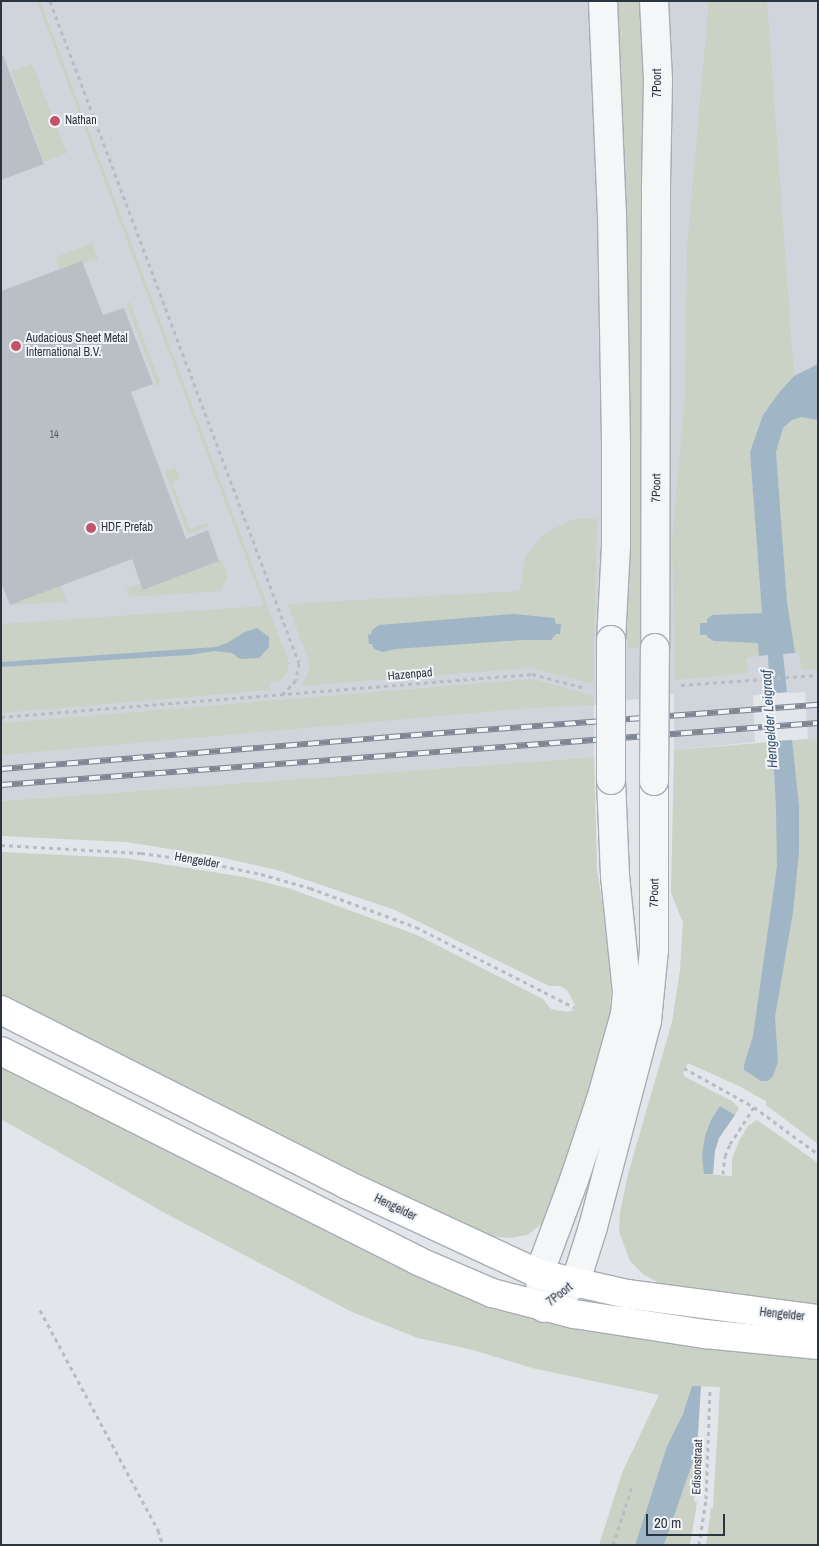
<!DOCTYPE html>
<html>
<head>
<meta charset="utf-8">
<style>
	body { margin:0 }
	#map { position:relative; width:819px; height:1546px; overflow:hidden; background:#e2e5e9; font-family:"Archivo Narrow",sans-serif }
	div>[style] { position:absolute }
	.built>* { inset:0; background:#d0d5db }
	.green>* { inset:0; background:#c9d2c4 }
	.water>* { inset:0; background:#a0b6c6 }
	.pier>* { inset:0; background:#e2e5e9 }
	.building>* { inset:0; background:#babfc6 }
	.path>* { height:3px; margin-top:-1.5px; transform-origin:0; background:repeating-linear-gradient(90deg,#b8bcc1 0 4px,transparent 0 8px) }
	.roads { filter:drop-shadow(1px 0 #a7adb3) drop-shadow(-1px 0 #a7adb3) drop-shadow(0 1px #a7adb3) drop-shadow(0 -1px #a7adb3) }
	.minor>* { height:28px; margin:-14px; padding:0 14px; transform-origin:14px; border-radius:14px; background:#f4f6f8 }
	.major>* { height:28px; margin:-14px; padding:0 14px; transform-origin:14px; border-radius:14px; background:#fff }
	.rail>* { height:5.5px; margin-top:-2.75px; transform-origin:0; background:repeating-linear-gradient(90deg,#f2f4f7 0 11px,#7d8692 0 22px); box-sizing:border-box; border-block:1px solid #7d8692 }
	.bridges { filter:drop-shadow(1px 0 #a7adb3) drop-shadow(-1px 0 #a7adb3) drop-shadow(0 1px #a7adb3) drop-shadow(0 -1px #a7adb3) }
	.minor-bridge>* { height:28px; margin:-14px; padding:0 14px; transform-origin:14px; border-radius:14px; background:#f4f6f8 }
	.dots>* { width:14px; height:14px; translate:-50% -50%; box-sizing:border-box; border:2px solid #f2f4f7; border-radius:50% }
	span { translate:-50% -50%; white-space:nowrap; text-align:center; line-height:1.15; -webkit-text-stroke:4px #f2f4f7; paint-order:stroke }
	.number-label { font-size:10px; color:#4f5862 }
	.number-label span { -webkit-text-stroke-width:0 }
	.street-label { font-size:12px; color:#2b3540 }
	.poi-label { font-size:12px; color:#2b3540 }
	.left { translate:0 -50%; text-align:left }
	.water-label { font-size:14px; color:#395671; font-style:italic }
	.frame { position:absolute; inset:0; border:2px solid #2b3540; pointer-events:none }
	.scale { position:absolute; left:646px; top:1514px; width:79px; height:22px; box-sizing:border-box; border:2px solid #2b3540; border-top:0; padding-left:6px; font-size:15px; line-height:18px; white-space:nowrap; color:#2b3540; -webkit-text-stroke:4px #f2f4f7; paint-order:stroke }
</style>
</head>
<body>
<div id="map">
	<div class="built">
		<div style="clip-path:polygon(1px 1px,818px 1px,818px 742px,808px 739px,805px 692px,753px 695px,755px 742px,674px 750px,674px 694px,594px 705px,594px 757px,1px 801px)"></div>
	</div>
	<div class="green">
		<div style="clip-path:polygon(37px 1px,40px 1px,287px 658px,289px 664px,286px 674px,278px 681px,270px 682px,270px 690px,1px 713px,1px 624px,264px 606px)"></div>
		<div style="clip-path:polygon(616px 1px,639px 1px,644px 87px,641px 648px,628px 648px,628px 640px,626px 640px,626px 287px)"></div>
		<div style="clip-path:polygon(709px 1px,767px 1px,794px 376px,763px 415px,750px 452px,762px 613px,712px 615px,707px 623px,701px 623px,714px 641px,758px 643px,759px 656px,747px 658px,748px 673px,675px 680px,672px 539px,685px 398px,687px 247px)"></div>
		<div style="clip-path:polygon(32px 64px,67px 153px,44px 162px,11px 71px)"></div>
		<div style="clip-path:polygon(92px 243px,98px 259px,60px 269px,56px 257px)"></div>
		<div style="clip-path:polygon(130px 302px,161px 385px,157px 386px,126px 303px)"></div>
		<div style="clip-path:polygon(801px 417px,818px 420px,818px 668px,802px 670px,799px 653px,795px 653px,787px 602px,776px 452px,783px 428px,792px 420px)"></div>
		<div style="clip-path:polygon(176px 468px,180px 479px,172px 482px,190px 529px,208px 523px,209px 526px,188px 534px,165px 472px)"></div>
		<div style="clip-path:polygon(580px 519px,597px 519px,593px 684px,530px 668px,302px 686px,309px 670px,309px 663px,288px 604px,520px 591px,526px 555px,544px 534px,569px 521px)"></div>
		<div style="clip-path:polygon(222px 560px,228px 577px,220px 591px,130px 597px,126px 589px,141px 584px,144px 590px)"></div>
		<div style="clip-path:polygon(60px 586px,67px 602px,10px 605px)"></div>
		<div style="clip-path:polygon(533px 679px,594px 696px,594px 705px,530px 708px,1px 755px,1px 723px)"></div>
		<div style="clip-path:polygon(808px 739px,818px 742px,818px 1144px,766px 1105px,766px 1101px,741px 1087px,688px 1063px,683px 1073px,685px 1077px,732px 1101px,739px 1108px,735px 1115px,720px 1106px,704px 1174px,732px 1176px,732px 1159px,739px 1141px,748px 1126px,757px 1120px,818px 1163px,818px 1310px,663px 1289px,663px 1285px,644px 1275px,630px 1261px,619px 1232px,620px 1212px,628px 1174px,672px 1022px,680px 970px,683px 923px,671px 893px,674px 750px)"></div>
		<div style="clip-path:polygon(594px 757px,597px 869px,611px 961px,610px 1042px,555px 1206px,542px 1224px,527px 1235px,511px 1238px,489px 1236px,468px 1230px,1px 1000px,1px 852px,124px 858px,244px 877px,291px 889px,417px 935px,543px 999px,551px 1009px,567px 1012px,573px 1010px,575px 1005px,567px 990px,560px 986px,549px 986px,395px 910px,277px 870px,220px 857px,126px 842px,1px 836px,1px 801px)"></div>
		<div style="clip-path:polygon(1px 1063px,413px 1269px,818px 1352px,818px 1545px,706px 1545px,711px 1508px,713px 1508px,720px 1387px,693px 1386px,683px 1414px,667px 1446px,635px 1545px,599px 1545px,622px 1473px,659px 1395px,532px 1368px,473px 1350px,418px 1338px,352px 1312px,163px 1212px,1px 1119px)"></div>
		<div style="clip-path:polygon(697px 1450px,694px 1501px,697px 1503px,690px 1545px,664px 1545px)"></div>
	</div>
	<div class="water">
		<div style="clip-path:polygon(818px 364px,818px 420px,801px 417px,792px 420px,783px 428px,776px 452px,787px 602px,795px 653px,783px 654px,799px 806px,799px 852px,793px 912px,775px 1017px,778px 1062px,773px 1076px,768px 1081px,761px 1081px,744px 1070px,744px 1065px,753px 1036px,777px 866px,776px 809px,768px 655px,759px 656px,758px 643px,714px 641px,707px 637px,707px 635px,700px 635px,700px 623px,707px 623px,707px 619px,712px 615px,762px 613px,750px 452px,763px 415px,778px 394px,794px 376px)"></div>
		<div style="clip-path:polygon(514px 614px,554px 618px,556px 624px,561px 624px,560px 634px,556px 634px,551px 640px,522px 640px,396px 649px,383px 652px,374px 649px,372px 644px,369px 644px,368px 635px,371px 634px,372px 630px,379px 625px)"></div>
		<div style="clip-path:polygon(257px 628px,269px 637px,269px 647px,259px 658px,240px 659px,232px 653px,215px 651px,189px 655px,1px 667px,1px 662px,216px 647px,227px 643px,245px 632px)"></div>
		<div style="clip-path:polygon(720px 1106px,735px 1115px,719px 1138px,715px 1151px,713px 1174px,704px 1174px,702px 1155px,705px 1136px,711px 1120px)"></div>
		<div style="clip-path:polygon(692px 1386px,701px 1386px,697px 1450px,664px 1545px,635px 1545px,667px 1446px,683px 1414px)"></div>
	</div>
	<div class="pier">
		<div style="clip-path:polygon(789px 692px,794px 740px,769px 741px,768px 694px)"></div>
	</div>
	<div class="building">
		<div style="clip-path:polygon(3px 55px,44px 164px,1px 180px,1px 56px)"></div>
		<div style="clip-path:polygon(82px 261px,103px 315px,124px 308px,153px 384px,131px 392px,186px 539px,208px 530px,219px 561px,143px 590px,132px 559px,10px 605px,1px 583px,1px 291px)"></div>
	</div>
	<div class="path">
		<div style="left:50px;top:1px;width:707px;rotate:69.39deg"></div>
		<div style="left:299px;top:663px;width:17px;rotate:100deg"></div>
		<div style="left:296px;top:680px;width:19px;rotate:133deg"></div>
		<div style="left:681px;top:685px;width:137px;rotate:-4.2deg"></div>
		<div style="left:1px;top:717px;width:533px;rotate:-4.63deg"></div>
		<div style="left:532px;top:674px;width:55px;rotate:14.8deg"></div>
		<div style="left:1px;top:845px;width:140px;rotate:3.3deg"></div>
		<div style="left:141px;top:853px;width:59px;rotate:7.9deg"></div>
		<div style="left:199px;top:861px;width:63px;rotate:11.8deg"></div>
		<div style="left:261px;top:874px;width:51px;rotate:15.9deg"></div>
		<div style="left:310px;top:888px;width:113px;rotate:20.2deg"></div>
		<div style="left:416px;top:927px;width:177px;rotate:26.9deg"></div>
		<div style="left:684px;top:1068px;width:80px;rotate:29.1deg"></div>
		<div style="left:754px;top:1107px;width:79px;rotate:36.3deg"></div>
		<div style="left:723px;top:1174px;width:18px;rotate:-84deg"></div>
		<div style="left:725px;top:1156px;width:13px;rotate:-67deg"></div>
		<div style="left:730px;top:1144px;width:44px;rotate:-57deg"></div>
		<div style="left:40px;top:1310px;width:250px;rotate:61.8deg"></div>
		<div style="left:158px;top:1530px;width:16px;rotate:72deg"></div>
		<div style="left:613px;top:1545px;width:62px;rotate:-72.1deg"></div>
		<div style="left:699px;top:1545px;width:47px;rotate:-81.3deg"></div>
		<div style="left:706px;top:1499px;width:109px;rotate:-87.9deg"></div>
	</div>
	<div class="roads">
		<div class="minor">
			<div style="left:603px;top:1px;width:212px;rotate:87.6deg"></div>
			<div style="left:612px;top:213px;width:234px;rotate:89deg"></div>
			<div style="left:616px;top:447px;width:99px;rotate:90deg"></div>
			<div style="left:616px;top:546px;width:94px;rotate:93deg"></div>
			<div style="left:654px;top:1px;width:80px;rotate:87.1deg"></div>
			<div style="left:658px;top:81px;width:109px;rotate:91.1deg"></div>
			<div style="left:656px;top:190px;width:458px;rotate:90.1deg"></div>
			<div style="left:611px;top:780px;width:96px;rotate:87.6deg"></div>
			<div style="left:615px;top:876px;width:117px;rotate:84.1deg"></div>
			<div style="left:627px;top:992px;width:22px;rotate:95deg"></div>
			<div style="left:625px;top:1014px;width:85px;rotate:105.7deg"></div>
			<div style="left:602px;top:1096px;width:89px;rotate:108.4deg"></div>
			<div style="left:574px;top:1180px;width:100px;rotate:110.4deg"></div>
			<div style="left:539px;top:1274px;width:34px;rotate:82deg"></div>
			<div style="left:544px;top:1308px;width:39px;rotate:-38deg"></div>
			<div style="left:575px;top:1284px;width:60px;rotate:-72.5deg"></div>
			<div style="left:593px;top:1227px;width:213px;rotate:-75.3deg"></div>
			<div style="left:647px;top:1021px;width:72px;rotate:-84.4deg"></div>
			<div style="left:654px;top:949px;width:168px;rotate:-90deg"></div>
		</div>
		<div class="major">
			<div style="left:1px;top:1010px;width:386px;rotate:26.8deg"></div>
			<div style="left:345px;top:1184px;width:214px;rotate:24.9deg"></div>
			<div style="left:539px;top:1274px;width:90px;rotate:12.8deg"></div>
			<div style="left:627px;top:1294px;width:193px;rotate:7.5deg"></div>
			<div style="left:1px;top:1051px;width:467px;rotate:26.7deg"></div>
			<div style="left:418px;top:1261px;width:81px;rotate:23.4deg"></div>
			<div style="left:492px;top:1293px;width:85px;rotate:14.4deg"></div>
			<div style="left:574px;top:1314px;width:133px;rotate:8.7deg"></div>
			<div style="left:705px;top:1334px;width:114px;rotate:5.6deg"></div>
		</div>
	</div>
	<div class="rail">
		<div style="left:1px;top:769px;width:389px;rotate:-4.7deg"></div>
		<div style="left:389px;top:737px;width:430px;rotate:-4.3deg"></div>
		<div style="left:1px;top:785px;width:819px;rotate:-4.34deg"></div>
	</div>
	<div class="bridges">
		<div class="minor-bridge">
			<div style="left:611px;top:640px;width:140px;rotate:90deg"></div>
			<div style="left:654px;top:781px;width:133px;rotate:-89.6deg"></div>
		</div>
	</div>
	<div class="dots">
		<div style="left:55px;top:121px;background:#c3526c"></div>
		<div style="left:16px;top:346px;background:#c3526c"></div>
		<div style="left:91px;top:528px;background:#c3526c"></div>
	</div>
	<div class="number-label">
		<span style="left:54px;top:435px">14</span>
	</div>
	<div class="street-label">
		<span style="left:658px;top:83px;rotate:-90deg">7Poort</span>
		<span style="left:657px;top:488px;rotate:-89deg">7Poort</span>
		<span style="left:410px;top:675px;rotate:-5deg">Hazenpad</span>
		<span style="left:197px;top:861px;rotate:10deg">Hengelder</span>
		<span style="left:655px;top:893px;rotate:-89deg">7Poort</span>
		<span style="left:395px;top:1208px;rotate:26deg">Hengelder</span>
		<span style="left:560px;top:1295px;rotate:-38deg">7Poort</span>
		<span style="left:782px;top:1315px;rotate:6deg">Hengelder</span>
		<span style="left:698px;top:1467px;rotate:-88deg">Edisonstraat</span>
	</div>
	<div class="poi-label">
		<span class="left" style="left:65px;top:121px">Nathan</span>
		<span class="left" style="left:26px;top:346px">Audacious Sheet Metal<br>International B.V.</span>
		<span class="left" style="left:101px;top:528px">HDF Prefab</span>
	</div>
	<div class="water-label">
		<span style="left:769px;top:719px;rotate:-94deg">Hengelder Leigraaf</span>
	</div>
	<div class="frame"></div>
	<div class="scale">20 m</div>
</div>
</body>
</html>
